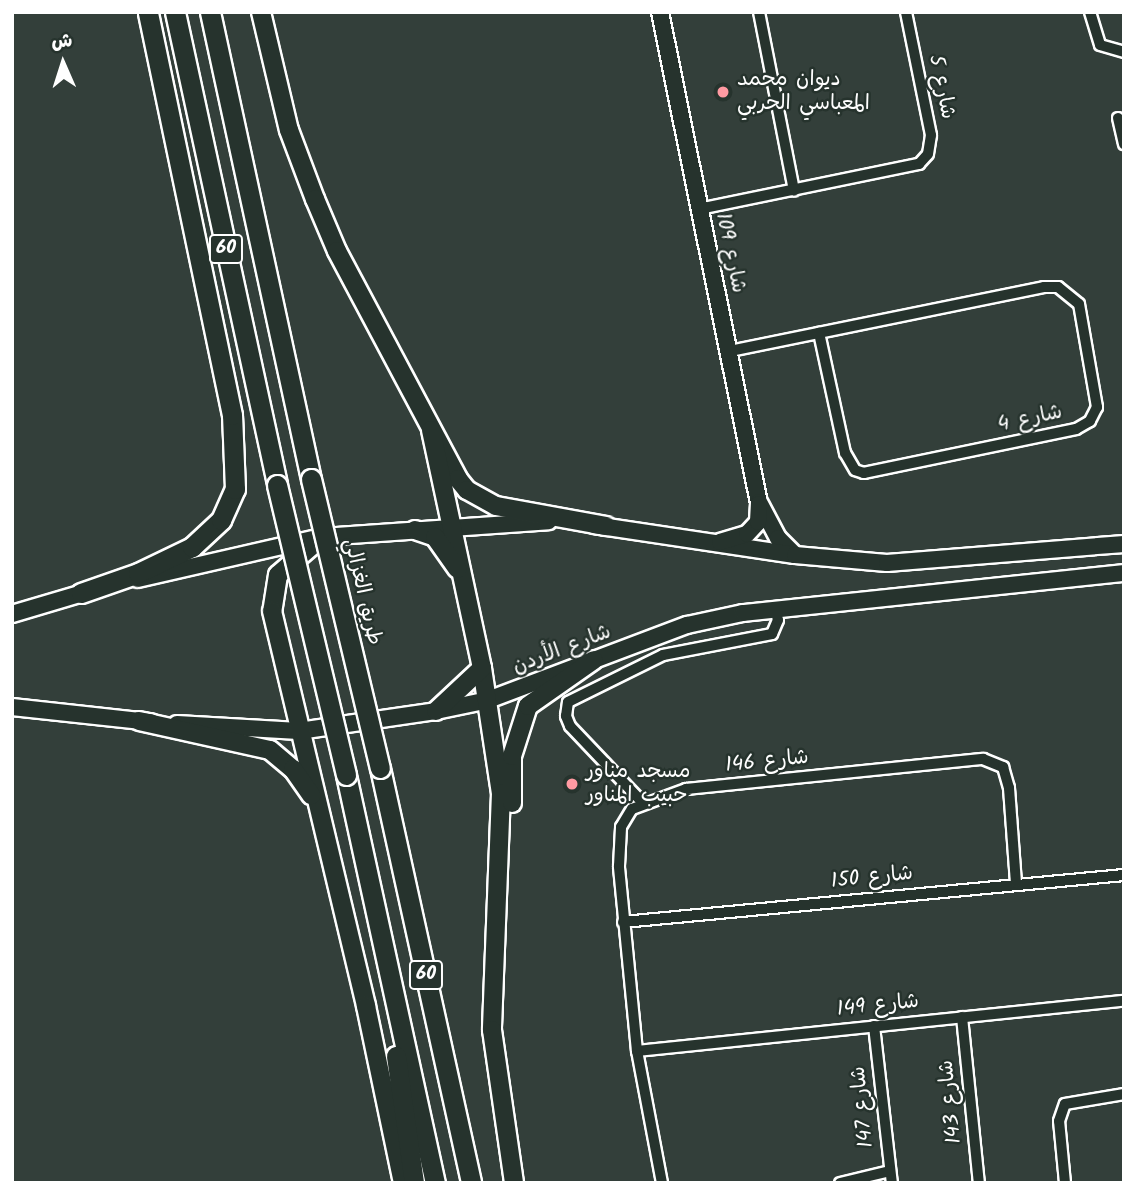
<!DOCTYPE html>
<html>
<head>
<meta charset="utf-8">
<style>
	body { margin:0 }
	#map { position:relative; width:1136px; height:1195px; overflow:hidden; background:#333f3a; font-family:Kalam,"Playpen Sans Arabic",sans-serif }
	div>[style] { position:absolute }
	.roads { filter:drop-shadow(2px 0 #fff) drop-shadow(-2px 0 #fff) drop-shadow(0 2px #fff) drop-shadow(0 -2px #fff) }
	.street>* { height:10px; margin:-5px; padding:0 5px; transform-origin:5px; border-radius:5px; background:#26332d }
	.secondary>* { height:16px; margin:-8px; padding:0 8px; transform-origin:8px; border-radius:8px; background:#26332d }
	.primary>* { height:18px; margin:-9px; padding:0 9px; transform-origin:9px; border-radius:9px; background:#26332d }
	.highway>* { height:19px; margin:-9.5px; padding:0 9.5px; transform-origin:9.5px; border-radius:9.5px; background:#26332d }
	.bridges { filter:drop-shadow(2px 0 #fff) drop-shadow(-2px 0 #fff) drop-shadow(0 2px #fff) drop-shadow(0 -2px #fff) }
	.highway-bridge>* { height:19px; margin:-9.5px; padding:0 9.5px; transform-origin:9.5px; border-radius:9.5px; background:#26332d }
	.dots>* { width:19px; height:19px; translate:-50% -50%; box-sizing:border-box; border:4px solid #26332d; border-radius:50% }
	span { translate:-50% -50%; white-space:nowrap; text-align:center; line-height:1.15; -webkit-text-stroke:5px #26332d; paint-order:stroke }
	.shield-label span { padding:2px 5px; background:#26332d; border:2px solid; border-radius:5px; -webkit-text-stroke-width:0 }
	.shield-label { font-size:19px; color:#fff; font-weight:700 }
	.poi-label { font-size:21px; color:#fff }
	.left { translate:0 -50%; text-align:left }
	.street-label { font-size:21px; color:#fff }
	.frame { position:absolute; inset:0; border:14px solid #fff; pointer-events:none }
	.north { position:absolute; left:28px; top:28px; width:70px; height:70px; -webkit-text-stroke:5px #26332d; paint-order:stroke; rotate:357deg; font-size:19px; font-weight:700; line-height:28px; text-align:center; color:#fff }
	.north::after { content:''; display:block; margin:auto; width:24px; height:32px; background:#fff; clip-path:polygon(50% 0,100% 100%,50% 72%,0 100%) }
</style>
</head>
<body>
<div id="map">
	<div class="roads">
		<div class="street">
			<div style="left:759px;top:12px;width:182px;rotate:78.9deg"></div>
			<div style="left:1090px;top:12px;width:34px;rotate:73deg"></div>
			<div style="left:1100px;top:45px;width:25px;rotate:16deg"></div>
			<div style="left:1118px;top:118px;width:27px;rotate:77deg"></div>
			<div style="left:699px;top:209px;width:225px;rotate:-11.6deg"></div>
			<div style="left:919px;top:164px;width:13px;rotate:-48deg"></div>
			<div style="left:928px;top:154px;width:19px;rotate:-81deg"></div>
			<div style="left:931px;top:135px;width:126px;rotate:-101.5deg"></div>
			<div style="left:730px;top:351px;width:320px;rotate:-11.5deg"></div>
			<div style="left:1044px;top:287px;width:14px"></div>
			<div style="left:1058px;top:287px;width:27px;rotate:39deg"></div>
			<div style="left:1079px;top:304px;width:105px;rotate:80.1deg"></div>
			<div style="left:1097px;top:407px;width:16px;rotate:117deg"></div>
			<div style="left:1090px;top:421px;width:16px;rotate:150deg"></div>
			<div style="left:1076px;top:429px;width:217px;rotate:168.3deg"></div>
			<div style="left:864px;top:473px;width:9px;rotate:-162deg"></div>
			<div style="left:855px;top:470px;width:20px;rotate:-120deg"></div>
			<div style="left:845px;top:453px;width:123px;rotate:-102.2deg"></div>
			<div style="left:643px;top:803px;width:106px;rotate:-133.5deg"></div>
			<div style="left:570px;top:726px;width:11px;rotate:-112deg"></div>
			<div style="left:566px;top:716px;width:14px;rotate:-82deg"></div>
			<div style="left:568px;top:702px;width:106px;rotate:-26.3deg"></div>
			<div style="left:663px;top:655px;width:111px;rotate:-10.9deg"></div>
			<div style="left:772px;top:634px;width:15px;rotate:-67deg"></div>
			<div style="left:778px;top:620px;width:12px;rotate:-104deg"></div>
			<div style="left:623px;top:922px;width:503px;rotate:-5.36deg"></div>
			<div style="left:962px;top:1017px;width:167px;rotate:84.2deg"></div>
			<div style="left:874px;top:1026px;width:158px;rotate:83.5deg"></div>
			<div style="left:637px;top:1051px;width:490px;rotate:-5.9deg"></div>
			<div style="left:662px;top:1183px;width:134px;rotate:-100.7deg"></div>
			<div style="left:637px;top:1051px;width:186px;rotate:-95.6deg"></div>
			<div style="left:619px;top:866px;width:39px;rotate:-87deg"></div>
			<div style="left:621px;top:827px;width:21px;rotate:-59deg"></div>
			<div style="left:632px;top:809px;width:58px;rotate:-20.3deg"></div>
			<div style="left:686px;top:789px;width:299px;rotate:-5.8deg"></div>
			<div style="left:983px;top:759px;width:22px;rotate:22deg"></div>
			<div style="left:1003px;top:767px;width:22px;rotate:74deg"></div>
			<div style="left:1009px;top:788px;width:95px;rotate:85.8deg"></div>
			<div style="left:840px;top:1183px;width:51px;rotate:-13.5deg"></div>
			<div style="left:1065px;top:1183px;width:62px;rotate:-95.5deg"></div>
			<div style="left:1059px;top:1121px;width:18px;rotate:-71deg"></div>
			<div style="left:1065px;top:1104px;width:60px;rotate:-9.6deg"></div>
		</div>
		<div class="secondary">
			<div style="left:660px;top:12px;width:500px;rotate:78.6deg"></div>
			<div style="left:759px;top:502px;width:41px;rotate:62.2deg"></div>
			<div style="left:778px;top:538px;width:24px;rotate:45deg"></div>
			<div style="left:594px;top:525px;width:203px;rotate:8.5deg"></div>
			<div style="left:795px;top:555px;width:92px;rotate:5deg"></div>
			<div style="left:887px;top:563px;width:238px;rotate:-4.6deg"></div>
			<div style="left:720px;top:542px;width:28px;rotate:-17deg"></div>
			<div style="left:747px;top:534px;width:16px;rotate:-47deg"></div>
			<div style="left:758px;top:522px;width:18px;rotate:-87deg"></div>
			<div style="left:138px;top:579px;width:189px;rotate:-12.9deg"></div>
			<div style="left:322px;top:537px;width:227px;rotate:-4deg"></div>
			<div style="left:12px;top:614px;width:84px;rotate:-16.5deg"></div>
			<div style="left:12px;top:707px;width:140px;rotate:6.2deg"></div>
			<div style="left:177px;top:724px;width:122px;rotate:3.3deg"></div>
			<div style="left:299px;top:731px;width:138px;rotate:-8.3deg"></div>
			<div style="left:436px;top:711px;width:53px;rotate:-11.9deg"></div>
			<div style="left:488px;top:700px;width:213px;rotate:-20.7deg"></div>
			<div style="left:687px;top:625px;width:57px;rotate:-12.1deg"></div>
			<div style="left:743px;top:613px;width:383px;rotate:-6deg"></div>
		</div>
		<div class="primary">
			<div style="left:261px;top:12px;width:121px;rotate:76.7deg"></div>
			<div style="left:289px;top:130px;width:74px;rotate:69.4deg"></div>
			<div style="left:315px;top:199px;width:56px;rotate:67.1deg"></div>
			<div style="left:337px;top:251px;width:258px;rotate:62deg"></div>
			<div style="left:458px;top:479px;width:14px;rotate:51deg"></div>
			<div style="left:467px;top:490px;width:33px;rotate:29deg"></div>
			<div style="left:496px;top:506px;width:112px;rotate:10.3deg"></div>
			<div style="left:431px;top:430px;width:243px;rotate:77.9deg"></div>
			<div style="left:482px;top:668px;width:126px;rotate:81.4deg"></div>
			<div style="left:501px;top:793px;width:237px;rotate:92.2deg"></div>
			<div style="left:492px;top:1030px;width:155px;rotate:81.8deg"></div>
			<div style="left:415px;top:530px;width:21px;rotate:19deg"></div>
			<div style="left:435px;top:537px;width:39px;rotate:55deg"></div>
			<div style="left:322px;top:537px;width:58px;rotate:139.2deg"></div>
			<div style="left:278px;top:575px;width:36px;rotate:99deg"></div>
			<div style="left:272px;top:611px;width:406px;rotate:76.6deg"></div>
			<div style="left:366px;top:1006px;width:181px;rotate:78.2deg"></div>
			<div style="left:436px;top:711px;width:63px;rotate:-43.1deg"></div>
			<div style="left:139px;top:721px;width:134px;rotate:12.5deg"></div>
			<div style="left:270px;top:750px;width:30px;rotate:40deg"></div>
			<div style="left:293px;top:769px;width:32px;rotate:55deg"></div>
			<div style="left:512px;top:803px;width:47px;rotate:-90deg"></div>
			<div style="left:512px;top:756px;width:52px;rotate:-72.3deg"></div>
			<div style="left:528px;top:706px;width:80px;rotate:-34.9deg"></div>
		</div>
		<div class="highway">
			<div style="left:175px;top:12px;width:484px;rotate:77.8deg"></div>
			<div style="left:210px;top:12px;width:478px;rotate:77.8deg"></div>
			<div style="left:81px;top:593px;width:60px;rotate:-19.3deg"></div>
			<div style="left:138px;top:573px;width:60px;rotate:-25.7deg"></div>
			<div style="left:192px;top:547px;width:40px;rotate:-43deg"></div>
			<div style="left:221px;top:520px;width:34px;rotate:-66deg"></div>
			<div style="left:235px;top:489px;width:74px;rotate:-92.3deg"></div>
			<div style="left:232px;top:415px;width:412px;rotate:-101.8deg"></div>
			<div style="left:380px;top:768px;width:425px;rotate:77.6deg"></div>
			<div style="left:346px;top:775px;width:418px;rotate:77.7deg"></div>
			<div style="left:396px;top:1056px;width:128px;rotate:81.9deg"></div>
		</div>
	</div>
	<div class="bridges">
		<div class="highway-bridge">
			<div style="left:311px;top:479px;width:297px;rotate:76.6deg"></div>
			<div style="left:277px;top:485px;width:298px;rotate:76.6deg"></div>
		</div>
	</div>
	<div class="dots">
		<div style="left:723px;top:92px;background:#ff9aa2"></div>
		<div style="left:572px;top:784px;background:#ff9aa2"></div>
	</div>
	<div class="shield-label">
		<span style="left:226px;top:249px">60</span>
		<span style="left:426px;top:975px">60</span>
	</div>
	<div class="poi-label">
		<span class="left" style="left:737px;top:92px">ديوان محمد<br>المعباسي الحربي</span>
		<span class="left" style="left:586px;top:784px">مسجد مناور<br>حبيب المناور</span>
	</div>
	<div class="street-label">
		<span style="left:941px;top:87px;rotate:78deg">شارع 5</span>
		<span style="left:730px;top:253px;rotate:78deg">شارع 109</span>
		<span style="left:1030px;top:419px;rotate:-12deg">شارع 4</span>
		<span style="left:362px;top:592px;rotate:77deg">طريق الغزالي</span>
		<span style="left:562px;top:650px;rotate:-21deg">شارع الأردن</span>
		<span style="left:767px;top:762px;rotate:-6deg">شارع 146</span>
		<span style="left:872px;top:878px;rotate:-6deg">شارع 150</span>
		<span style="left:878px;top:1006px;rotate:-6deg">شارع 149</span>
		<span style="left:951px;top:1102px;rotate:-96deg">شارع 143</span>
		<span style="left:863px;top:1107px;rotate:-96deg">شارع 147</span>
	</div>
	<div class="frame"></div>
	<div class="north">ش</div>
</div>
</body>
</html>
